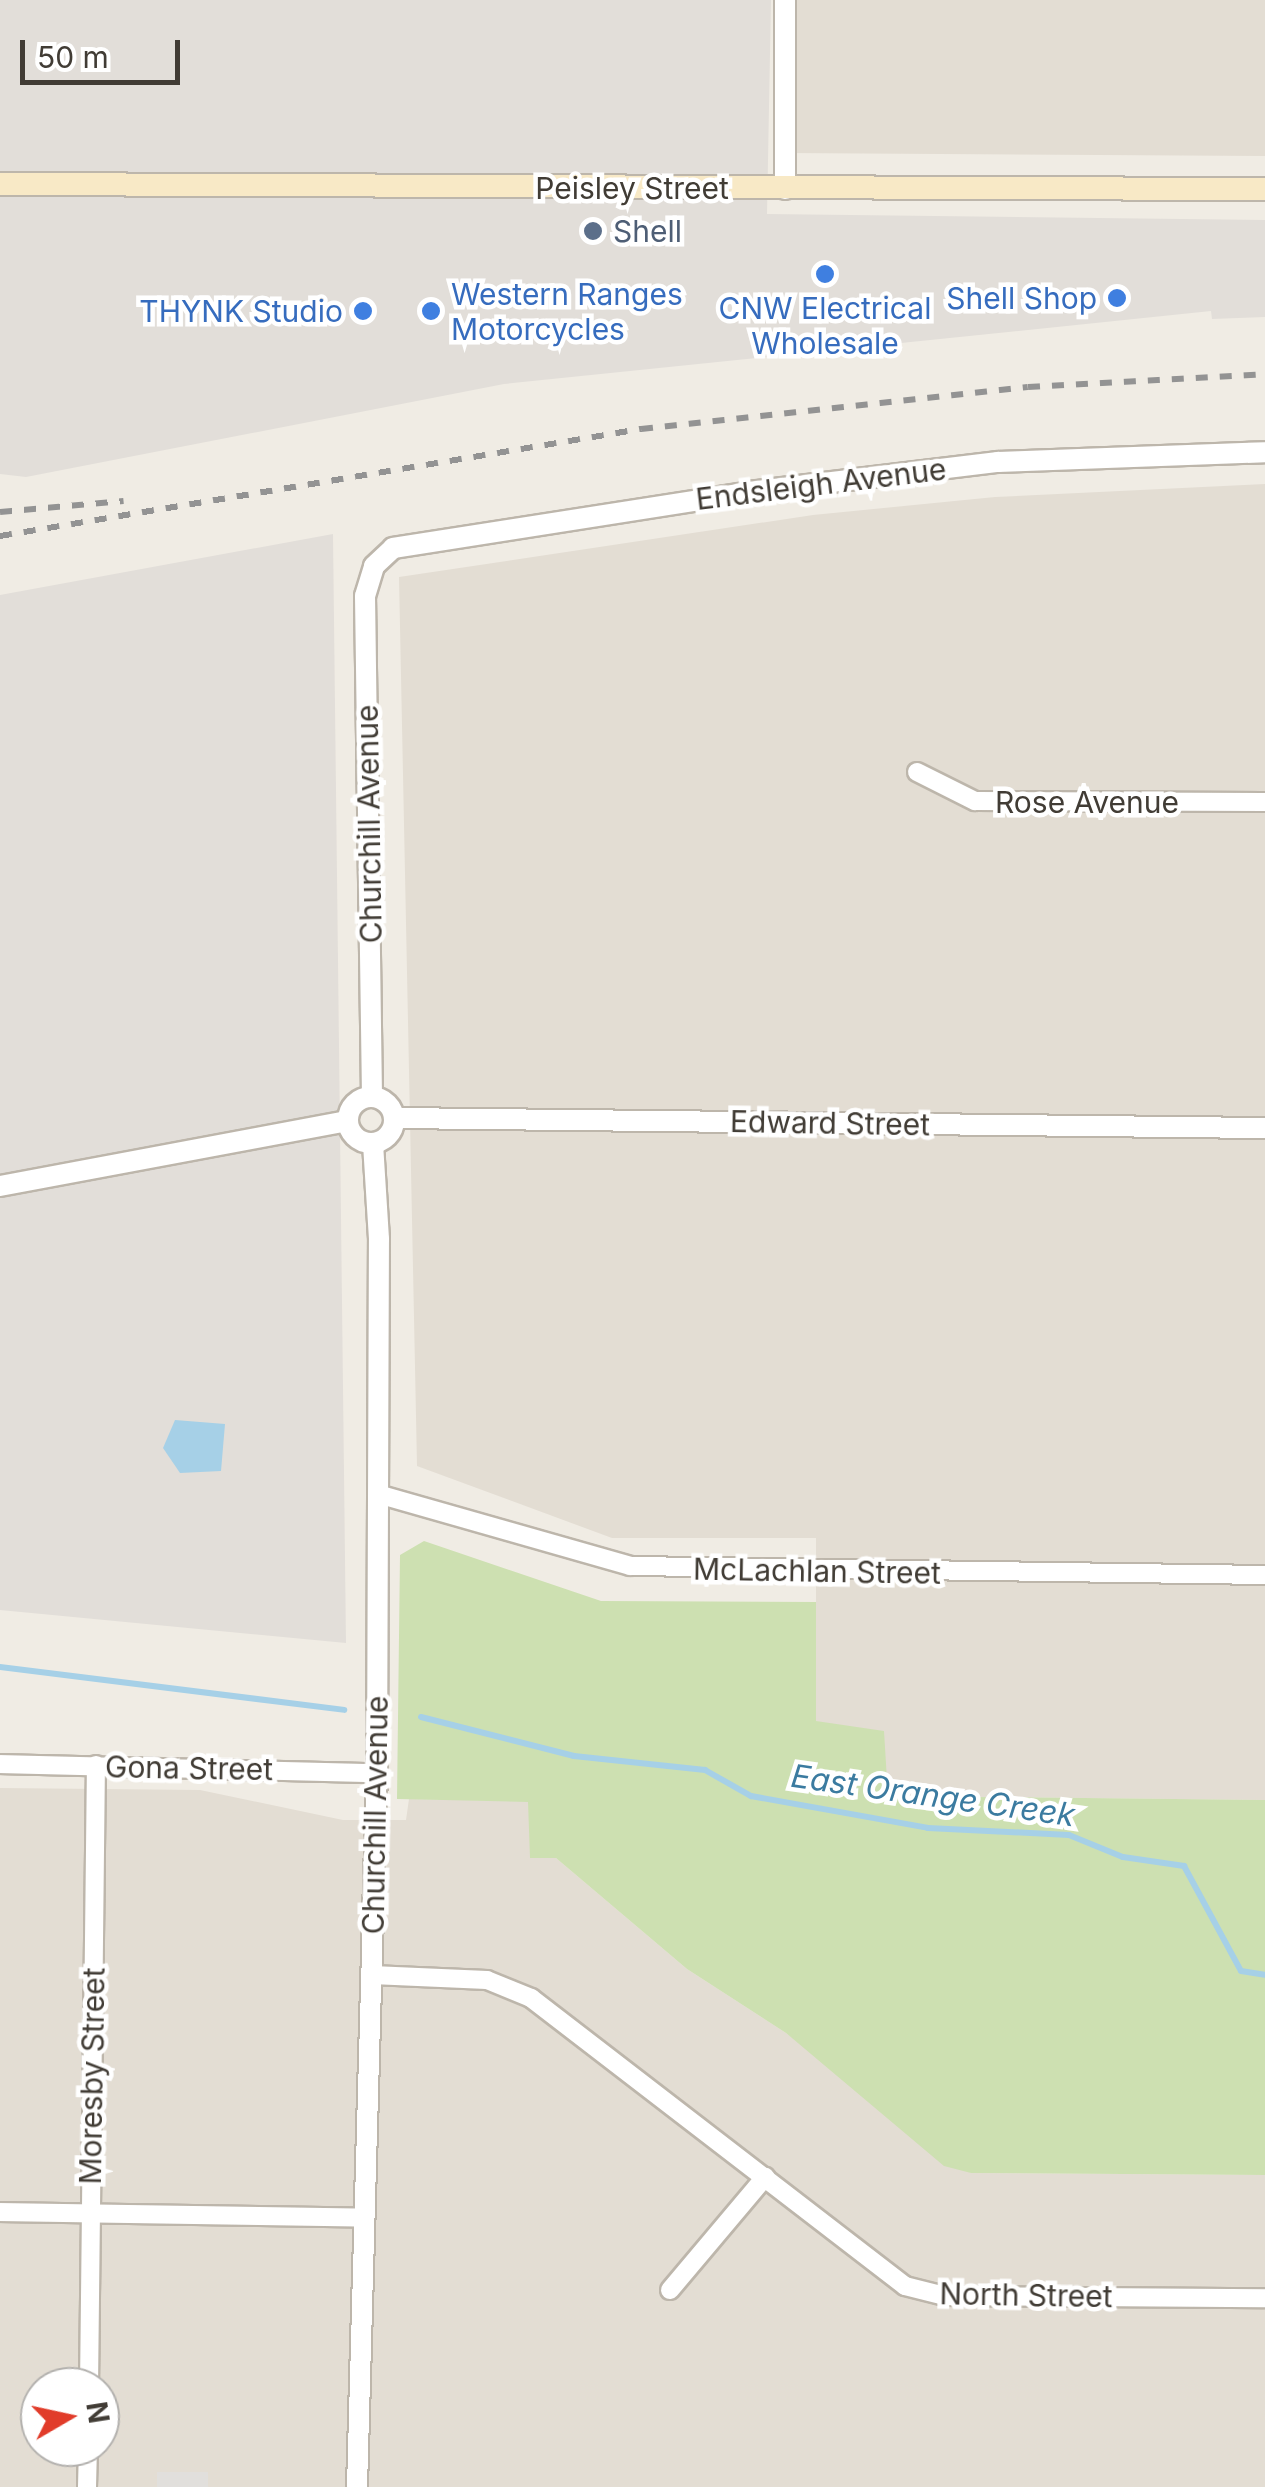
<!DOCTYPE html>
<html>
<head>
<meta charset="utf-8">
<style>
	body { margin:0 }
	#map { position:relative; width:1265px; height:2487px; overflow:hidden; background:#f0ece4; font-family:Inter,sans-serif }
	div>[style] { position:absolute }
	.residential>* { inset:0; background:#e3ddd3 }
	.industrial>* { inset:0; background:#e2ded9 }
	.green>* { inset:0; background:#cde0b1 }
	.parking>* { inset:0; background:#e1dfdc }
	.water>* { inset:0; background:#a6d0e7 }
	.stream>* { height:6px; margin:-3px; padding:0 3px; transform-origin:3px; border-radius:3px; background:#a6d0e7 }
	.roads { filter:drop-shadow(2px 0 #bdb6ab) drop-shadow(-2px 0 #bdb6ab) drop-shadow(0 2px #bdb6ab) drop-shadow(0 -2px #bdb6ab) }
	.minor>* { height:18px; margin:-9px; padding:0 9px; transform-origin:9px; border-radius:9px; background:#fff }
	.tertiary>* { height:20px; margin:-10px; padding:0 10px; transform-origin:10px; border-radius:10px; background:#fff }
	.tertiary>.ring { margin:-10px; padding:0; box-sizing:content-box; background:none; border:20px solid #fff; border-radius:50% }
	.secondary>* { height:22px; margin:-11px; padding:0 11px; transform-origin:11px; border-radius:11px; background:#f8e9c6 }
	.rail>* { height:6px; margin-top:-3px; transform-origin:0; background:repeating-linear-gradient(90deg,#939393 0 12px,transparent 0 24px) }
	.dots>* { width:28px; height:28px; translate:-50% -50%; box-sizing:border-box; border:5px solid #fff; border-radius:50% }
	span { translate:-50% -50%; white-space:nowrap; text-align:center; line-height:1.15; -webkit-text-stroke:9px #fff; paint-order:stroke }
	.street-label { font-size:30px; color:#413c35 }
	.service-label { font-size:30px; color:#4e5e75 }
	.left { translate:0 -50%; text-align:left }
	.shop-label { font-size:30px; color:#366cbe }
	.right { translate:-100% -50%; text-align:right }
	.water-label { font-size:32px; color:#3b7ba0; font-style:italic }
	.north { position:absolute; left:20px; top:2367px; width:100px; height:100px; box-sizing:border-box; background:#fff; border:2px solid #b3b1ae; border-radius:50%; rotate:81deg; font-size:28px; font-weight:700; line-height:40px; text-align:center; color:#413c35 }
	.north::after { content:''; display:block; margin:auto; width:35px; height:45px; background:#e13c2a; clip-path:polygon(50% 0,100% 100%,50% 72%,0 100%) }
	.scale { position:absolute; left:20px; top:40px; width:160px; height:45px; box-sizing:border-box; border:5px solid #413c35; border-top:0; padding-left:12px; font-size:30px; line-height:35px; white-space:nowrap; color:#413c35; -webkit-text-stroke:8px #fff; paint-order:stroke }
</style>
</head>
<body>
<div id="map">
	<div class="residential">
		<div style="clip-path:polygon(785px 0,1265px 0,1265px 156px,785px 153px)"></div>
		<div style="clip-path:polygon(1265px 484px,1265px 1800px,888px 1796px,816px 1721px,816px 1538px,612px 1538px,417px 1466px,399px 577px,813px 515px,995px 497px)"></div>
		<div style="clip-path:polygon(evenodd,0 1788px,200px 1790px,343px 1820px,406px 1820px,409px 1799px,529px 1801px,556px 1858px,687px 1969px,786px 2033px,971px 2173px,1265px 2175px,1265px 2487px,0 2487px,0 1788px,40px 2387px,100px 2387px,100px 2447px,40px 2447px,40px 2387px)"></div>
	</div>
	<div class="industrial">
		<div style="clip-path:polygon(0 0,771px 0,767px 214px,1265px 220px,1265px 317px,1212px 319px,1211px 311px,504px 384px,26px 477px,0 474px)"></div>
		<div style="clip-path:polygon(333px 534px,346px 1643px,0 1610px,0 595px)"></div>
	</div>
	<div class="green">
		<div style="clip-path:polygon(424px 1541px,601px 1601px,816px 1602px,816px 1721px,884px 1731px,888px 1796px,1265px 1800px,1265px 2175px,971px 2173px,944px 2166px,786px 2033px,687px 1969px,556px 1858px,530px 1858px,528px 1802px,397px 1799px,400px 1555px)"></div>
	</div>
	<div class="parking">
		<div style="clip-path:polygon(157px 2472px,208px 2472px,208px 2487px,157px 2487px)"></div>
	</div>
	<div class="water">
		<div style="clip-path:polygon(175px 1420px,225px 1424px,221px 1471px,180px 1473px,163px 1448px)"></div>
	</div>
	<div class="stream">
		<div style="left:0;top:1667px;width:347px;rotate:7.1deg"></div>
		<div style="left:421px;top:1717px;width:158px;rotate:14.3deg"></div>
		<div style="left:574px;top:1756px;width:132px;rotate:6.1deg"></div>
		<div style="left:705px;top:1770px;width:53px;rotate:29.5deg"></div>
		<div style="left:751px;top:1796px;width:180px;rotate:10.2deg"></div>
		<div style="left:928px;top:1828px;width:141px;rotate:2.8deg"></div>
		<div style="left:1069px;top:1835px;width:58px;rotate:22.2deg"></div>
		<div style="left:1123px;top:1857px;width:62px;rotate:8.4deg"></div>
		<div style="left:1184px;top:1866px;width:119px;rotate:61.5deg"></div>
		<div style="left:1241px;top:1971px;width:24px;rotate:9deg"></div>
	</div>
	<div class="roads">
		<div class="minor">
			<div style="left:917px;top:772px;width:65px;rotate:26.6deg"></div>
			<div style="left:975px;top:801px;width:290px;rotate:0.2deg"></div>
			<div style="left:378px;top:1494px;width:262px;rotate:15.9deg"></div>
			<div style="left:630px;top:1566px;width:635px;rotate:0.81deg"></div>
			<div style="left:0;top:1764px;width:377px;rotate:1.4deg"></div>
			<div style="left:372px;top:1975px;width:115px;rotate:2.5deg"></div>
			<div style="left:487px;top:1980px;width:48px;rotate:22.2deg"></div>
			<div style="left:531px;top:1998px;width:472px;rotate:37.6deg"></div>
			<div style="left:905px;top:2286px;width:41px;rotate:14deg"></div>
			<div style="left:945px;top:2296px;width:320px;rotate:0.4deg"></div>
			<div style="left:0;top:2212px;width:364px;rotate:0.9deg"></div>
			<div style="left:670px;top:2290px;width:148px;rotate:-49.9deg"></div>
			<div style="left:89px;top:2387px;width:622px;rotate:-89.36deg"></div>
			<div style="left:87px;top:2487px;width:40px;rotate:-88.6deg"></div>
		</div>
		<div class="tertiary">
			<div style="left:785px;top:189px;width:189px;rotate:-90deg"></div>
			<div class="ring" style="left:348px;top:1097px;width:26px;height:26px"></div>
			<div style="left:372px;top:1097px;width:501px;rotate:-90.8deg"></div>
			<div style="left:365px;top:596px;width:31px;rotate:-73deg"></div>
			<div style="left:374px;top:566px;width:26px;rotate:-43deg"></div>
			<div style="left:393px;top:548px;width:360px;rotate:-8.9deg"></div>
			<div style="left:749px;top:492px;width:251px;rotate:-6.9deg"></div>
			<div style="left:998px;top:462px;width:267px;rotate:-2.1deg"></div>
			<div style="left:395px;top:1118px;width:870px;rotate:0.66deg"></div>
			<div style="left:0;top:1186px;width:354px;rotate:-10.6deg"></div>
			<div style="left:357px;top:2487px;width:714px;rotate:-88.4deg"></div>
			<div style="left:377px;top:1773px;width:534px;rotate:-89.79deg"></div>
			<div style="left:379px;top:1239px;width:95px;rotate:-93.6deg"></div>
		</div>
		<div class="secondary">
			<div style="left:0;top:184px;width:1265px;rotate:0.23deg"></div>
		</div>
	</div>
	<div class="rail">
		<div style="left:0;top:512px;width:124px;rotate:-5.1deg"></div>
		<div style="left:0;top:536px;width:650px;rotate:-9.48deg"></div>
		<div style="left:641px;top:429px;width:389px;rotate:-6.2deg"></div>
		<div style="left:1028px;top:387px;width:237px;rotate:-3.1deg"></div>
	</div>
	<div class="dots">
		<div style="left:593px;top:231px;background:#5c6f8a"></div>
		<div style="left:825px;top:274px;background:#3f7fe0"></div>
		<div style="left:1117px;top:298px;background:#3f7fe0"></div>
		<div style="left:363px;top:311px;background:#3f7fe0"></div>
		<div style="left:431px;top:311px;background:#3f7fe0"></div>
	</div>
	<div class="street-label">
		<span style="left:632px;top:188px">Peisley Street</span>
		<span style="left:821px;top:484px;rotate:-7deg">Endsleigh Avenue</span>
		<span style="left:1087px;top:802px">Rose Avenue</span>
		<span style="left:369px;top:824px;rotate:-91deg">Churchill Avenue</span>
		<span style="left:830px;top:1123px;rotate:1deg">Edward Street</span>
		<span style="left:817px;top:1571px;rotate:1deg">McLachlan Street</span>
		<span style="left:189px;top:1768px;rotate:1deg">Gona Street</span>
		<span style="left:375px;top:1815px;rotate:-89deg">Churchill Avenue</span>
		<span style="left:92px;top:2076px;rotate:-89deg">Moresby Street</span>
		<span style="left:1026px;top:2295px;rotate:1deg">North Street</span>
	</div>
	<div class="service-label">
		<span class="left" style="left:613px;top:231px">Shell</span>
	</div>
	<div class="shop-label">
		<span class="left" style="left:451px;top:311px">Western Ranges<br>Motorcycles</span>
		<span class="right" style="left:1097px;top:298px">Shell Shop</span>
		<span style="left:825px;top:325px">CNW Electrical<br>Wholesale</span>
		<span class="right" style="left:343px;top:311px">THYNK Studio</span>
	</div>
	<div class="water-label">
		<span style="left:933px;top:1796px;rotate:8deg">East Orange Creek</span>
	</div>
	<div class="north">N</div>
	<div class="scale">50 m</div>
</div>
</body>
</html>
